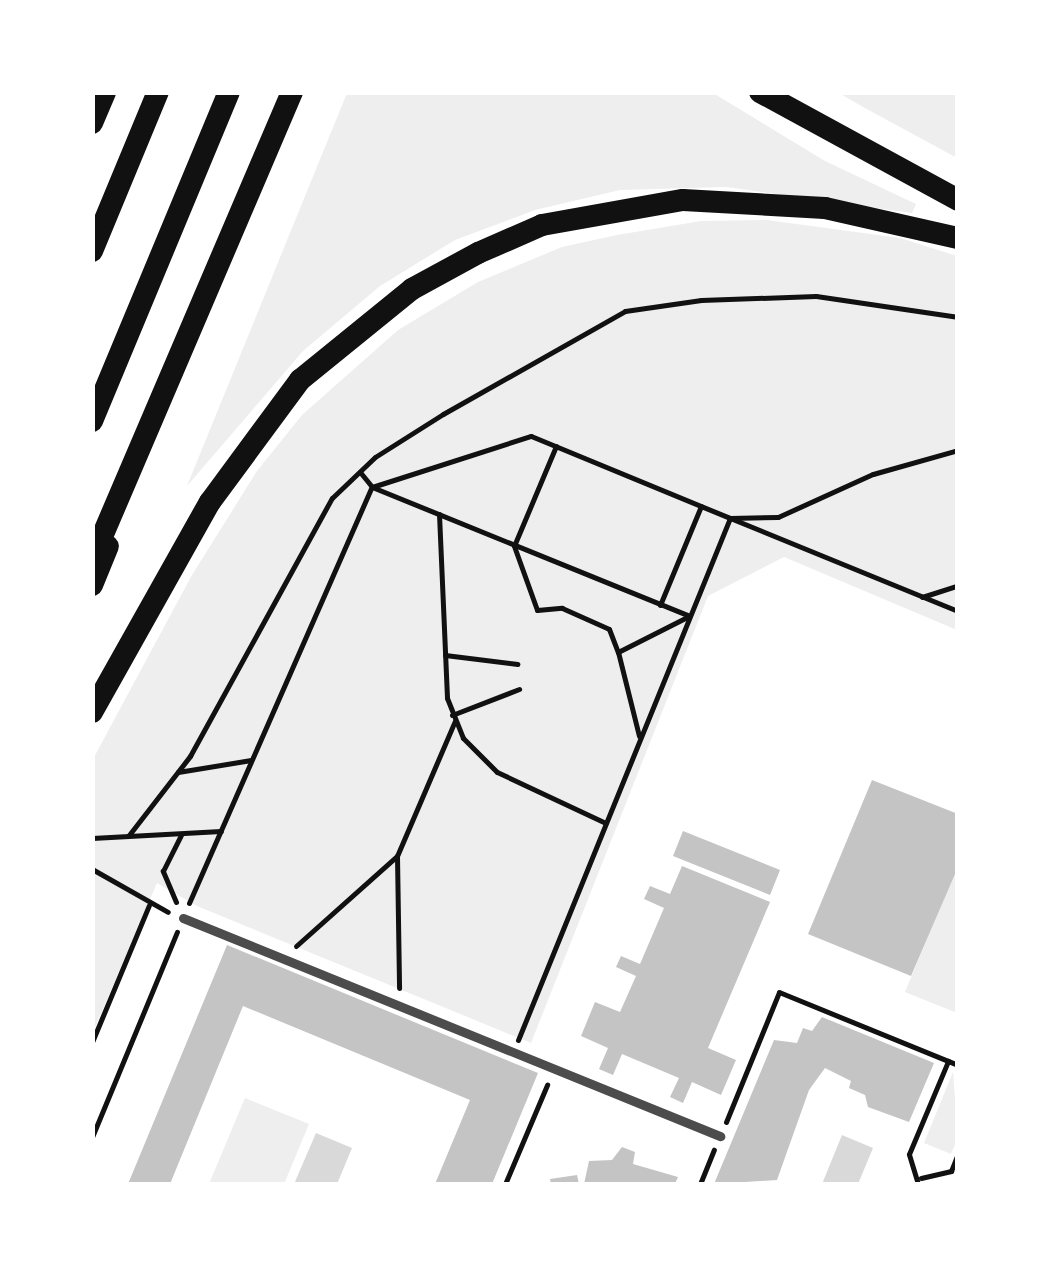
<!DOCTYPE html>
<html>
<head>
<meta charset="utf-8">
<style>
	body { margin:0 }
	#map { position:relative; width:1050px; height:1277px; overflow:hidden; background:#fff; font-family:Merriweather,serif }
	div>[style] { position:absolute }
	.green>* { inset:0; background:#eee }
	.water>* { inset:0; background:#d9d9d9 }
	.building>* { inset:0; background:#c4c4c4 }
	.path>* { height:5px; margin:-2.5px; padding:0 2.5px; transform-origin:2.5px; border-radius:2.5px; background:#111 }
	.pedestrian>* { height:9px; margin:-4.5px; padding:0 4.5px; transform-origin:4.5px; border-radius:4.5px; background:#4c4c4c }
	.motorway>* { height:22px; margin:-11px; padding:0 11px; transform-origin:11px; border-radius:11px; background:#111 }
	span { translate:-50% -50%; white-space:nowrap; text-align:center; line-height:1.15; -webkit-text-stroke:10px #fff; paint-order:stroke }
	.frame { position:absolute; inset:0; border:95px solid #fff; pointer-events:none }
</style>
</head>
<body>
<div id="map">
	<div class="green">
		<div style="clip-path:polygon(347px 93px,713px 93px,825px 161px,916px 204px,912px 213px,726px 187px,620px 190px,535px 210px,455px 240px,380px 286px,303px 351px,187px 486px)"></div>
		<div style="clip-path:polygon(839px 93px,957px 93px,957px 158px,863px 107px)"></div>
		<div style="clip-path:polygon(767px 220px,900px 238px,957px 256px,957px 630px,784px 557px,708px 596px,531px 1043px,197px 906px,157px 883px,93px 1032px,93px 759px,192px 575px,257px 471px,302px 415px,398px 330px,478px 282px,562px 247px,617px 235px,701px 221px)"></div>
		<div style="clip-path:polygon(957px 867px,957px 1013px,905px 992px)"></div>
		<div style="clip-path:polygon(953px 1072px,958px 1138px,951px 1154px,924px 1143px)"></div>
		<div style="clip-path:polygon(245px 1098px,309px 1124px,284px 1184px,209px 1184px)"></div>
	</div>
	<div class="water">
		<div style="clip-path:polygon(316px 1133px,352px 1148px,337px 1184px,294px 1184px)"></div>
		<div style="clip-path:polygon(842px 1135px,873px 1148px,858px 1184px,822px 1184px)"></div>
	</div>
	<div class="building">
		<div style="clip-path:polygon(872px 780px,958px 814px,958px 867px,911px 976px,808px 934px)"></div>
		<div style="clip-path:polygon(683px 831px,780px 870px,770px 895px,673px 856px)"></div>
		<div style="clip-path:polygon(682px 866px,770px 902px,708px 1048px,736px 1060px,721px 1095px,692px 1082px,683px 1103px,670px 1097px,679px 1078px,622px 1054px,613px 1075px,599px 1069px,608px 1048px,581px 1036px,595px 1002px,620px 1012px,636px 976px,616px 967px,621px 956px,640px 964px,664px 908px,644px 899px,650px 886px,670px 894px)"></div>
		<div style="clip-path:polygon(227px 945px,538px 1073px,492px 1184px,435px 1184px,470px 1100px,243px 1006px,170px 1184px,128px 1184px)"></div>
		<div style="clip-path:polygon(822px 1017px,934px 1063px,909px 1122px,868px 1107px,865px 1095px,849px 1088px,851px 1081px,825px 1068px,809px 1090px,777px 1180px,714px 1184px,774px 1040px,797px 1043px,803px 1028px,812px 1031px)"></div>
		<div style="clip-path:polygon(622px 1147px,635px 1152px,633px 1164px,678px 1177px,675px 1184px,584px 1184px,589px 1161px,612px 1160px)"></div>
		<div style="clip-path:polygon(577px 1175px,579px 1184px,551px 1184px,550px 1179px)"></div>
	</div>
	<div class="path">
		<div style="left:556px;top:446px;width:108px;rotate:112.8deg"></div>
		<div style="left:514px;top:546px;width:68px;rotate:70.2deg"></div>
		<div style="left:537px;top:610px;width:25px;rotate:-5deg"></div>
		<div style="left:562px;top:608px;width:51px;rotate:24.1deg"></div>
		<div style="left:609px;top:629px;width:25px;rotate:69deg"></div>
		<div style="left:360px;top:472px;width:19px;rotate:51deg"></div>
		<div style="left:372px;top:487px;width:342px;rotate:22.1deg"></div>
		<div style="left:439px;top:514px;width:184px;rotate:87.5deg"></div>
		<div style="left:447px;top:698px;width:43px;rotate:68.2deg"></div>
		<div style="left:463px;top:738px;width:48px;rotate:45deg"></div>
		<div style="left:497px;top:772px;width:120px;rotate:25.1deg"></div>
		<div style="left:922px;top:597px;width:38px;rotate:-18deg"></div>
		<div style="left:660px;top:605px;width:107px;rotate:-67.5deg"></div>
		<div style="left:445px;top:655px;width:73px;rotate:7.1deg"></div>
		<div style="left:452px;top:715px;width:72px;rotate:-21.2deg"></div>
		<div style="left:639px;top:736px;width:87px;rotate:-104deg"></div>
		<div style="left:618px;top:652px;width:77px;rotate:-26.9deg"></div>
		<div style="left:178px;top:772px;width:74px;rotate:-9.3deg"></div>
		<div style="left:129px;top:835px;width:100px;rotate:-52.3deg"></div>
		<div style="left:190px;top:756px;width:294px;rotate:-61.2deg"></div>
		<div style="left:332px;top:498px;width:59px;rotate:-43.6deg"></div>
		<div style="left:375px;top:457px;width:80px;rotate:-32.3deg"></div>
		<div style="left:443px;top:414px;width:209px;rotate:-29.5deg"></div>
		<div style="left:625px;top:311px;width:77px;rotate:-8.2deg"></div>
		<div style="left:701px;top:300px;width:115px;rotate:-2deg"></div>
		<div style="left:816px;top:296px;width:144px;rotate:8.4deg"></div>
		<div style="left:92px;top:838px;width:129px;rotate:-3.1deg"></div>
		<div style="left:397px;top:856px;width:132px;rotate:89.1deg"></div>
		<div style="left:92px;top:869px;width:87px;rotate:29.5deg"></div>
		<div style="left:176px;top:902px;width:34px;rotate:-113deg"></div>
		<div style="left:163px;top:871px;width:40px;rotate:-63.4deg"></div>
		<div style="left:189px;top:903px;width:454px;rotate:-66.3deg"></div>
		<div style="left:372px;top:487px;width:167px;rotate:-17.8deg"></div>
		<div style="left:531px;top:436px;width:215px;rotate:22.4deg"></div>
		<div style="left:730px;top:518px;width:48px;rotate:-1.2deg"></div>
		<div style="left:778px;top:517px;width:104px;rotate:-24.4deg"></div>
		<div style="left:873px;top:474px;width:88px;rotate:-15.8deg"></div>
		<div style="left:296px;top:946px;width:135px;rotate:-41.7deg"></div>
		<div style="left:397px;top:856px;width:147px;rotate:-66.8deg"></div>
		<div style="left:518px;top:1040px;width:563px;rotate:-67.9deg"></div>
		<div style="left:730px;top:518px;width:246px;rotate:22.2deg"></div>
		<div style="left:92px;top:1042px;width:148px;rotate:-67.4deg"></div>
		<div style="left:726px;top:1122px;width:140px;rotate:-67.8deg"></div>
		<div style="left:779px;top:992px;width:193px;rotate:22.2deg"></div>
		<div style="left:92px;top:1137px;width:222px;rotate:-67.5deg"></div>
		<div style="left:921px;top:1178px;width:31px;rotate:-13deg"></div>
		<div style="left:951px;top:1171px;width:18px;rotate:-68deg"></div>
		<div style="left:505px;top:1184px;width:108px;rotate:-67deg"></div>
		<div style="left:700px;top:1184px;width:37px;rotate:-68deg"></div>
		<div style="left:918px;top:1184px;width:31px;rotate:-107deg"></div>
		<div style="left:909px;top:1154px;width:101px;rotate:-67.2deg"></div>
	</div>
	<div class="pedestrian">
		<div style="left:183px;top:918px;width:580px;rotate:22.1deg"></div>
	</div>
	<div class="motorway">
		<div style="left:760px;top:92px;width:226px;rotate:28.6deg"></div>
		<div style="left:92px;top:123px;width:34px;rotate:-67deg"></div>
		<div style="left:92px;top:251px;width:172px;rotate:-67.5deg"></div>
		<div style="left:92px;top:421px;width:356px;rotate:-67.4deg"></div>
		<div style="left:92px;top:560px;width:509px;rotate:-66.86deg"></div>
		<div style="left:92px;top:585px;width:42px;rotate:-67.7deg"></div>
		<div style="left:92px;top:712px;width:241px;rotate:-60.7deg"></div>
		<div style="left:210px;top:502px;width:152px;rotate:-53.6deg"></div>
		<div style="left:300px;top:380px;width:144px;rotate:-39.1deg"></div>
		<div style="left:412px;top:289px;width:75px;rotate:-28.6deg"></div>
		<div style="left:478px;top:253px;width:70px;rotate:-23.6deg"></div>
		<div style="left:542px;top:225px;width:143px;rotate:-10.1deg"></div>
		<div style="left:683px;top:200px;width:142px;rotate:3.2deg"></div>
		<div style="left:825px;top:208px;width:136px;rotate:12.7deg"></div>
	</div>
	<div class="frame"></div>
</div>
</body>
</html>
